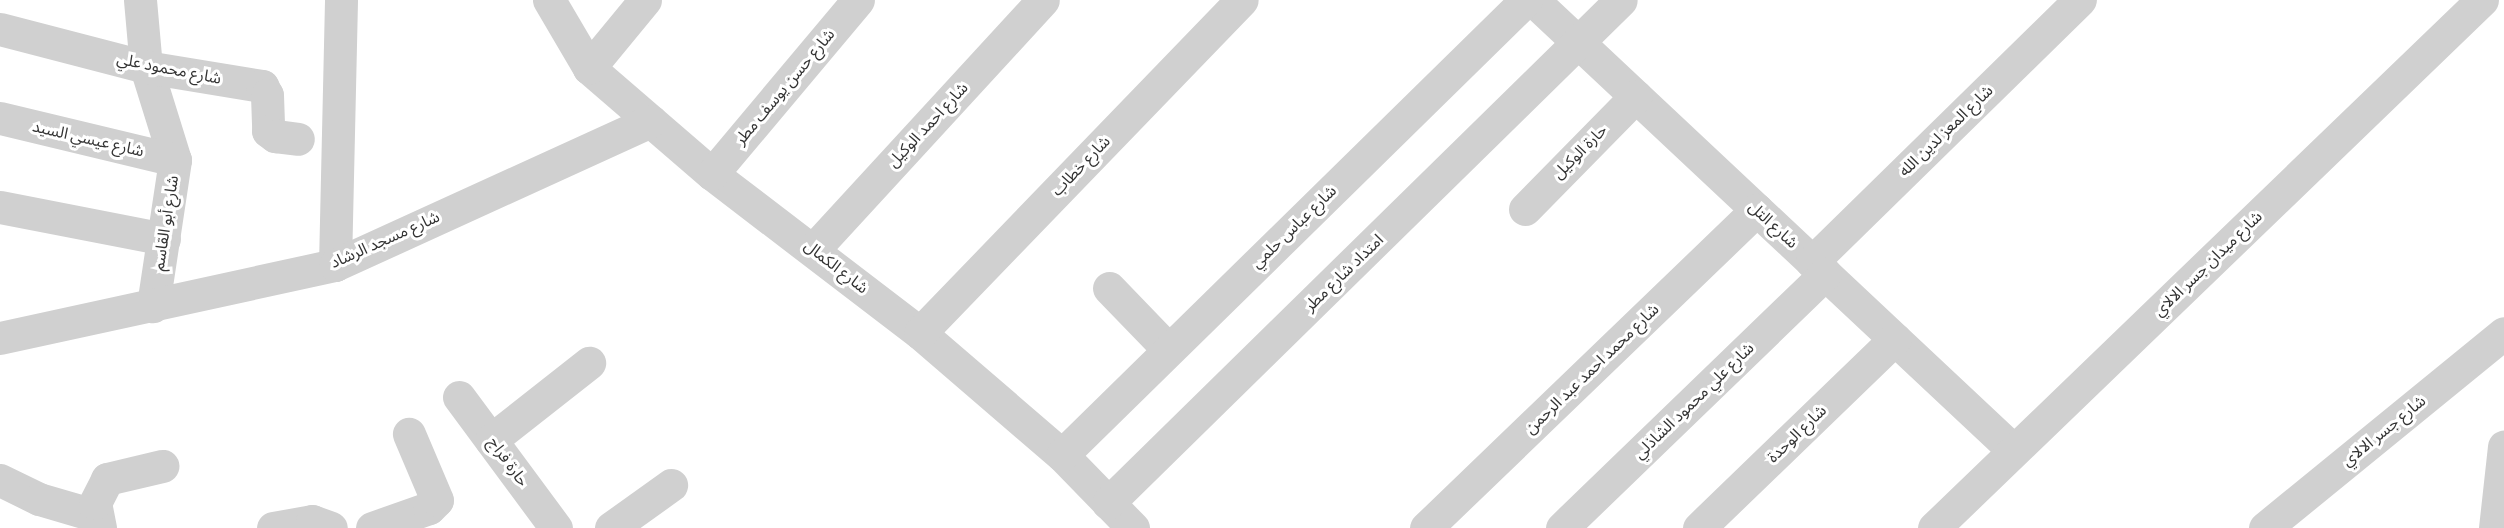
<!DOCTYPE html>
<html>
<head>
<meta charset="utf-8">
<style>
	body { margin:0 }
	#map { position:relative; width:2504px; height:528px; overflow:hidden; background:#fff; font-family:Cabin,"Noto Sans Arabic",sans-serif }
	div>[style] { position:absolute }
	.minor>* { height:33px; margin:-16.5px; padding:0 16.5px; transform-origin:16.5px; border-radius:16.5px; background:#d0d0d0 }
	span { translate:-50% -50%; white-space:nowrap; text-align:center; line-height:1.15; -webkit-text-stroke:6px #fff; paint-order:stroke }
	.street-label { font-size:16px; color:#333 }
</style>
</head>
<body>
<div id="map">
	<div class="minor">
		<div style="left:140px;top:0;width:67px;rotate:84.9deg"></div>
		<div style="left:146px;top:67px;width:97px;rotate:72.7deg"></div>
		<div style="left:175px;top:160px;width:148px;rotate:98.6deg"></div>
		<div style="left:549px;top:0;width:79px;rotate:59.5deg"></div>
		<div style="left:589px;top:68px;width:162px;rotate:40.8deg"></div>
		<div style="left:712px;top:174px;width:262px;rotate:37.4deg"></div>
		<div style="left:920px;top:333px;width:187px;rotate:40.7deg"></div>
		<div style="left:1062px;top:455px;width:102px;rotate:45.8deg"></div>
		<div style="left:1533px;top:0;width:658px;rotate:43.15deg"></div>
		<div style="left:0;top:29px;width:151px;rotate:14.6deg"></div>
		<div style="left:146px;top:67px;width:118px;rotate:9.3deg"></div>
		<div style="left:262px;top:86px;width:10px;rotate:61deg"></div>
		<div style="left:267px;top:95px;width:36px;rotate:88deg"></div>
		<div style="left:268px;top:131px;width:9px;rotate:36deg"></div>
		<div style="left:275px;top:136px;width:23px;rotate:7deg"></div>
		<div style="left:589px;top:68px;width:88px;rotate:-50.5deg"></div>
		<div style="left:0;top:118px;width:180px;rotate:13.5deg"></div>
		<div style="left:712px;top:174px;width:227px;rotate:-50deg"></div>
		<div style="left:0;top:207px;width:167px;rotate:11deg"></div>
		<div style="left:1525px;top:209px;width:158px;rotate:-45.5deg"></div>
		<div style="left:814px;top:249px;width:338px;rotate:-47.4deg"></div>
		<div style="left:1812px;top:262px;width:375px;rotate:-44.4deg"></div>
		<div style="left:335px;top:265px;width:265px;rotate:-88.7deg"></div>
		<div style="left:1109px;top:288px;width:85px;rotate:46deg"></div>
		<div style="left:920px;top:333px;width:463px;rotate:-46deg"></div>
		<div style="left:0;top:338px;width:343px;rotate:-12.3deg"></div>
		<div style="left:335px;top:265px;width:347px;rotate:-24.5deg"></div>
		<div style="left:459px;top:397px;width:163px;rotate:53.5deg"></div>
		<div style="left:491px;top:440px;width:125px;rotate:-38.2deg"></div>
		<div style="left:1062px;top:455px;width:650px;rotate:-44.44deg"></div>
		<div style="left:0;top:480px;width:43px;rotate:26deg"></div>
		<div style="left:39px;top:499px;width:60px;rotate:16.3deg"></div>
		<div style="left:1108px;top:503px;width:718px;rotate:-44.44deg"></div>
		<div style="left:100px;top:528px;width:25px;rotate:-101deg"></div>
		<div style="left:95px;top:503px;width:27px;rotate:-63deg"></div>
		<div style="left:107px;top:479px;width:57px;rotate:-13.3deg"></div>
		<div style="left:273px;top:528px;width:40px;rotate:-10deg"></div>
		<div style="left:312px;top:521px;width:20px;rotate:20deg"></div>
		<div style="left:372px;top:528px;width:60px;rotate:-19.3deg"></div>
		<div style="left:429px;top:508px;width:11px;rotate:-45deg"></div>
		<div style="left:437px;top:500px;width:72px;rotate:-113deg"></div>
		<div style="left:611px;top:528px;width:74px;rotate:-35.6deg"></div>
		<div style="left:1426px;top:528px;width:459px;rotate:-43.9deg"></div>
		<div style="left:1562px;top:528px;width:366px;rotate:-44deg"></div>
		<div style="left:1699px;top:528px;width:272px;rotate:-44deg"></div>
		<div style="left:1934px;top:528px;width:761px;rotate:-43.94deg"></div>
		<div style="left:2265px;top:528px;width:308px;rotate:-39.2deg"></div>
		<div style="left:2495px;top:528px;width:82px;rotate:-83.7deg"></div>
	</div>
	<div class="street-label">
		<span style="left:169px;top:69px;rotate:11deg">شارع محمود علي</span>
		<span style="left:785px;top:87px;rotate:-50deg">شارع حسن يوسف مطر</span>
		<span style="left:928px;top:125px;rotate:-47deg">شارع احمد الوكيل</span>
		<span style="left:1946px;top:131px;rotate:-44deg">شارع المعز لدين الله</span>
		<span style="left:88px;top:139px;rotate:13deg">شارع عيسي السيد</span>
		<span style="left:1580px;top:152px;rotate:-45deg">حارة الوكيل</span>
		<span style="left:1081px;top:166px;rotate:-46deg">شارع خطاب</span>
		<span style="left:166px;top:223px;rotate:-81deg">شارع أبو القاسم</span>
		<span style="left:1773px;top:225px;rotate:43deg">شارع التل</span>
		<span style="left:1294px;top:227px;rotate:-44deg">شارع عباس حلمي</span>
		<span style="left:385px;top:240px;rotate:-24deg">شارع مسجد الرشاد</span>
		<span style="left:2208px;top:264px;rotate:-44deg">شارع ميدان جسر الالاي</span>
		<span style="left:836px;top:267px;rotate:38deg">شارع الكمال</span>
		<span style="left:1344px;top:273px;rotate:-44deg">امتداد شارع مطر</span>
		<span style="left:1592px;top:369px;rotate:-44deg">شارع محمد احمد عبد الرحمن</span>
		<span style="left:1694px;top:401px;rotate:-44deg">شارع علي محمود الشاذلي</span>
		<span style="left:2384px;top:431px;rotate:-39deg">شارع جسر الالاي</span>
		<span style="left:1797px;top:434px;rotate:-44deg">شارع الوحدة</span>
		<span style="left:508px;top:462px;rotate:54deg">حارة فراج</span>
	</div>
</div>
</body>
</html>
